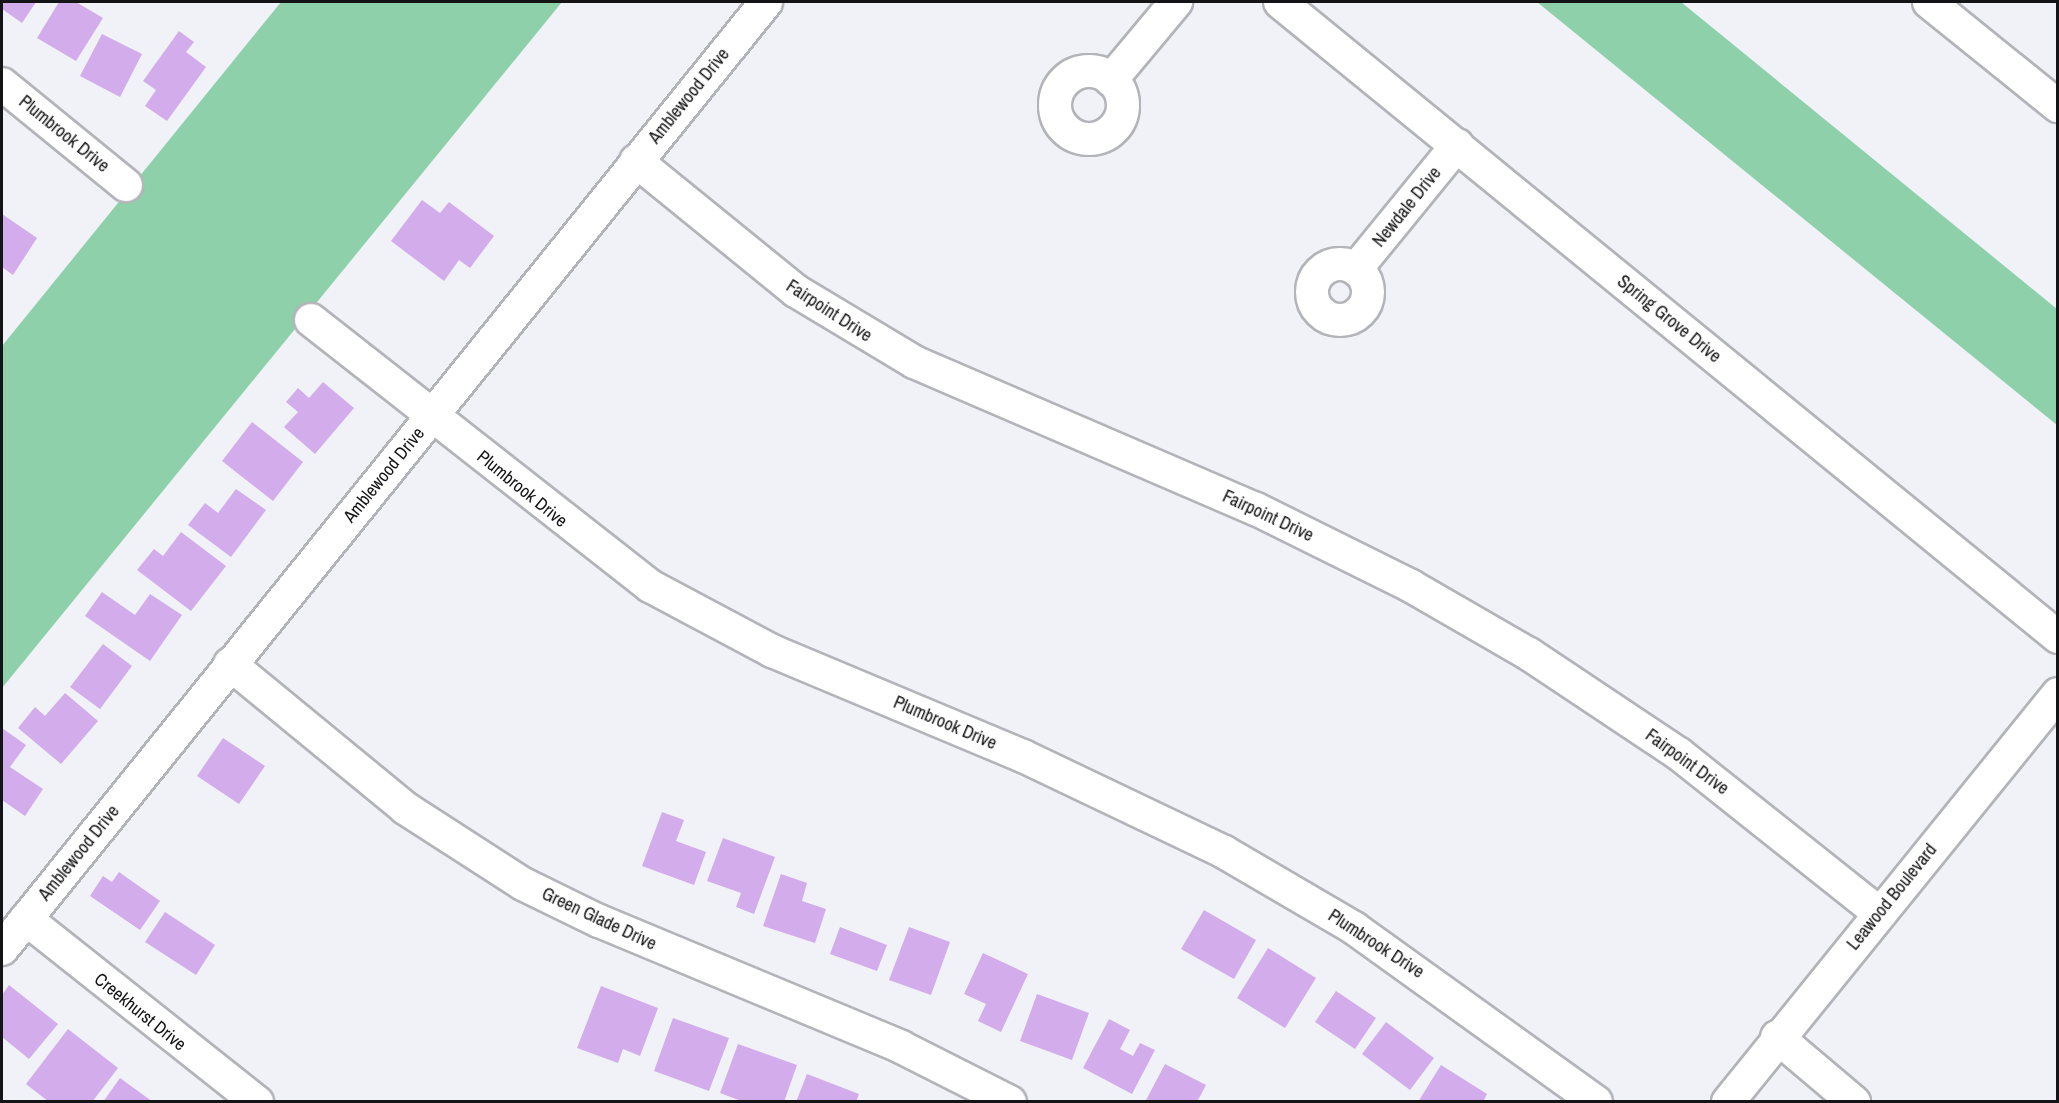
<!DOCTYPE html>
<html>
<head>
<meta charset="utf-8">
<style>
	body { margin:0 }
	#map { position:relative; width:2059px; height:1103px; overflow:hidden; background:#f0f2f7; font-family:"Archivo Narrow",sans-serif }
	div>[style] { position:absolute }
	.green>* { inset:0; background:#8dd0aa }
	.building>* { inset:0; background:#d2aceb }
	.roads { filter:drop-shadow(2px 0 #b3b4b9) drop-shadow(-2px 0 #b3b4b9) drop-shadow(0 2px #b3b4b9) drop-shadow(0 -2px #b3b4b9) }
	.minor>* { height:32px; margin:-16px; padding:0 16px; transform-origin:16px; border-radius:16px; background:#fff }
	.minor>.ring { margin:-16px; padding:0; box-sizing:content-box; background:none; border:32px solid #fff; border-radius:50% }
	span { translate:-50% -50%; white-space:nowrap; text-align:center; line-height:1.15; -webkit-text-stroke:4.5px #fff; paint-order:stroke }
	.street-label { font-size:18px; color:#141416 }
	.frame { position:absolute; inset:0; border:3px solid #141416; pointer-events:none }
</style>
</head>
<body>
<div id="map">
	<div class="green">
		<div style="clip-path:polygon(281px 2px,562px 2px,2px 688px,2px 346px)"></div>
		<div style="clip-path:polygon(1537px 2px,1681px 2px,2057px 309px,2057px 425px)"></div>
	</div>
	<div class="building">
		<div style="clip-path:polygon(2px 2px,36px 2px,22px 23px,2px 9px)"></div>
		<div style="clip-path:polygon(59px 2px,76px 2px,103px 18px,76px 61px,37px 38px)"></div>
		<div style="clip-path:polygon(179px 31px,194px 42px,186px 52px,206px 67px,167px 121px,145px 106px,156px 90px,143px 81px)"></div>
		<div style="clip-path:polygon(102px 34px,142px 54px,120px 97px,80px 76px)"></div>
		<div style="clip-path:polygon(422px 200px,440px 213px,449px 202px,494px 236px,470px 268px,459px 260px,444px 281px,391px 241px)"></div>
		<div style="clip-path:polygon(2px 214px,37px 238px,13px 275px,2px 267px)"></div>
		<div style="clip-path:polygon(323px 382px,354px 408px,315px 454px,284px 427px,298px 412px,286px 402px,298px 388px,309px 398px)"></div>
		<div style="clip-path:polygon(252px 422px,303px 462px,273px 501px,222px 461px)"></div>
		<div style="clip-path:polygon(236px 489px,266px 510px,231px 557px,188px 525px,205px 503px,218px 513px)"></div>
		<div style="clip-path:polygon(181px 532px,226px 566px,191px 611px,137px 570px,154px 549px,163px 556px)"></div>
		<div style="clip-path:polygon(102px 592px,135px 615px,150px 594px,182px 615px,150px 661px,85px 616px)"></div>
		<div style="clip-path:polygon(103px 644px,132px 666px,100px 709px,70px 687px)"></div>
		<div style="clip-path:polygon(65px 693px,98px 721px,61px 764px,18px 728px,35px 707px,45px 716px)"></div>
		<div style="clip-path:polygon(2px 728px,26px 745px,10px 767px,43px 789px,25px 816px,2px 800px)"></div>
		<div style="clip-path:polygon(223px 738px,265px 766px,239px 804px,197px 776px)"></div>
		<div style="clip-path:polygon(662px 812px,684px 820px,676px 841px,706px 852px,694px 885px,642px 866px)"></div>
		<div style="clip-path:polygon(723px 838px,775px 857px,754px 914px,736px 907px,741px 893px,707px 881px)"></div>
		<div style="clip-path:polygon(119px 872px,160px 901px,140px 930px,90px 896px,103px 876px,112px 882px)"></div>
		<div style="clip-path:polygon(781px 874px,807px 883px,802px 901px,826px 909px,815px 943px,763px 926px)"></div>
		<div style="clip-path:polygon(1204px 910px,1256px 940px,1234px 979px,1181px 949px)"></div>
		<div style="clip-path:polygon(165px 912px,215px 945px,196px 975px,145px 942px)"></div>
		<div style="clip-path:polygon(840px 927px,887px 945px,877px 971px,830px 954px)"></div>
		<div style="clip-path:polygon(909px 927px,950px 942px,931px 995px,889px 980px)"></div>
		<div style="clip-path:polygon(1268px 948px,1316px 978px,1285px 1028px,1237px 998px)"></div>
		<div style="clip-path:polygon(983px 953px,1028px 974px,1001px 1032px,978px 1021px,986px 1004px,964px 994px)"></div>
		<div style="clip-path:polygon(9px 985px,58px 1024px,29px 1059px,2px 1037px,2px 995px)"></div>
		<div style="clip-path:polygon(601px 986px,658px 1008px,640px 1056px,623px 1049px,618px 1063px,577px 1048px)"></div>
		<div style="clip-path:polygon(1336px 991px,1376px 1018px,1355px 1049px,1315px 1022px)"></div>
		<div style="clip-path:polygon(1037px 994px,1089px 1013px,1072px 1060px,1020px 1041px)"></div>
		<div style="clip-path:polygon(673px 1018px,729px 1038px,709px 1091px,654px 1071px)"></div>
		<div style="clip-path:polygon(1109px 1019px,1130px 1030px,1120px 1049px,1133px 1056px,1140px 1043px,1155px 1050px,1132px 1094px,1083px 1068px)"></div>
		<div style="clip-path:polygon(1386px 1022px,1434px 1058px,1410px 1090px,1362px 1054px)"></div>
		<div style="clip-path:polygon(68px 1029px,118px 1068px,92px 1102px,49px 1102px,26px 1084px)"></div>
		<div style="clip-path:polygon(738px 1044px,797px 1065px,784px 1102px,744px 1102px,720px 1093px)"></div>
		<div style="clip-path:polygon(1165px 1064px,1206px 1085px,1197px 1102px,1145px 1102px)"></div>
		<div style="clip-path:polygon(1441px 1065px,1487px 1094px,1483px 1102px,1418px 1102px)"></div>
		<div style="clip-path:polygon(807px 1074px,859px 1094px,856px 1102px,796px 1102px)"></div>
		<div style="clip-path:polygon(120px 1078px,153px 1102px,103px 1102px)"></div>
	</div>
	<div class="roads">
		<div class="minor">
			<div style="left:1280px;top:2px;width:1004px;rotate:39.22deg"></div>
			<div style="left:1929px;top:2px;width:166px;rotate:38.9deg"></div>
			<div class="ring" style="left:1055px;top:71px;width:36px;height:36px"></div>
			<div style="left:1111px;top:80px;width:102px;rotate:-50.2deg"></div>
			<div style="left:2px;top:84px;width:160px;rotate:39.2deg"></div>
			<div style="left:636px;top:161px;width:206px;rotate:39.1deg"></div>
			<div style="left:796px;top:291px;width:138px;rotate:31deg"></div>
			<div style="left:914px;top:362px;width:372px;rotate:23.3deg"></div>
			<div style="left:1256px;top:509px;width:173px;rotate:26.4deg"></div>
			<div style="left:1411px;top:586px;width:136px;rotate:30deg"></div>
			<div style="left:1529px;top:654px;width:180px;rotate:33.7deg"></div>
			<div style="left:1679px;top:754px;width:256px;rotate:38.5deg"></div>
			<div class="ring" style="left:1312px;top:264px;width:24px;height:24px"></div>
			<div style="left:1356px;top:269px;width:160px;rotate:-50.8deg"></div>
			<div style="left:311px;top:320px;width:431px;rotate:38.1deg"></div>
			<div style="left:650px;top:586px;width:138px;rotate:28deg"></div>
			<div style="left:772px;top:651px;width:272px;rotate:22.7deg"></div>
			<div style="left:1023px;top:756px;width:223px;rotate:25.5deg"></div>
			<div style="left:1224px;top:852px;width:151px;rotate:30.3deg"></div>
			<div style="left:1354px;top:928px;width:298px;rotate:35.7deg"></div>
			<div style="left:230px;top:664px;width:227px;rotate:39.4deg"></div>
			<div style="left:405px;top:808px;width:140px;rotate:32.8deg"></div>
			<div style="left:523px;top:884px;width:85px;rotate:26deg"></div>
			<div style="left:599px;top:921px;width:327px;rotate:22.6deg"></div>
			<div style="left:901px;top:1047px;width:122px;rotate:26.8deg"></div>
			<div style="left:26px;top:919px;width:295px;rotate:38.4deg"></div>
			<div style="left:2px;top:949px;width:1217px;rotate:-51.1deg"></div>
			<div style="left:1777px;top:1037px;width:101px;rotate:40.2deg"></div>
			<div style="left:1728px;top:1102px;width:525px;rotate:-51.03deg"></div>
		</div>
	</div>
	<div class="street-label">
		<span style="left:689px;top:96px;rotate:-51deg">Amblewood Drive</span>
		<span style="left:64px;top:134px;rotate:39deg">Plumbrook Drive</span>
		<span style="left:1407px;top:207px;rotate:-51deg">Newdale Drive</span>
		<span style="left:829px;top:311px;rotate:33deg">Fairpoint Drive</span>
		<span style="left:1669px;top:319px;rotate:39deg">Spring Grove Drive</span>
		<span style="left:384px;top:475px;rotate:-51deg">Amblewood Drive</span>
		<span style="left:522px;top:489px;rotate:39deg">Plumbrook Drive</span>
		<span style="left:1268px;top:516px;rotate:25deg">Fairpoint Drive</span>
		<span style="left:945px;top:723px;rotate:23deg">Plumbrook Drive</span>
		<span style="left:1687px;top:762px;rotate:36deg">Fairpoint Drive</span>
		<span style="left:79px;top:853px;rotate:-51deg">Amblewood Drive</span>
		<span style="left:1892px;top:897px;rotate:-51deg">Leawood Boulevard</span>
		<span style="left:599px;top:919px;rotate:25deg">Green Glade Drive</span>
		<span style="left:1376px;top:944px;rotate:33deg">Plumbrook Drive</span>
		<span style="left:140px;top:1012px;rotate:39deg">Creekhurst Drive</span>
	</div>
	<div class="frame"></div>
</div>
</body>
</html>
